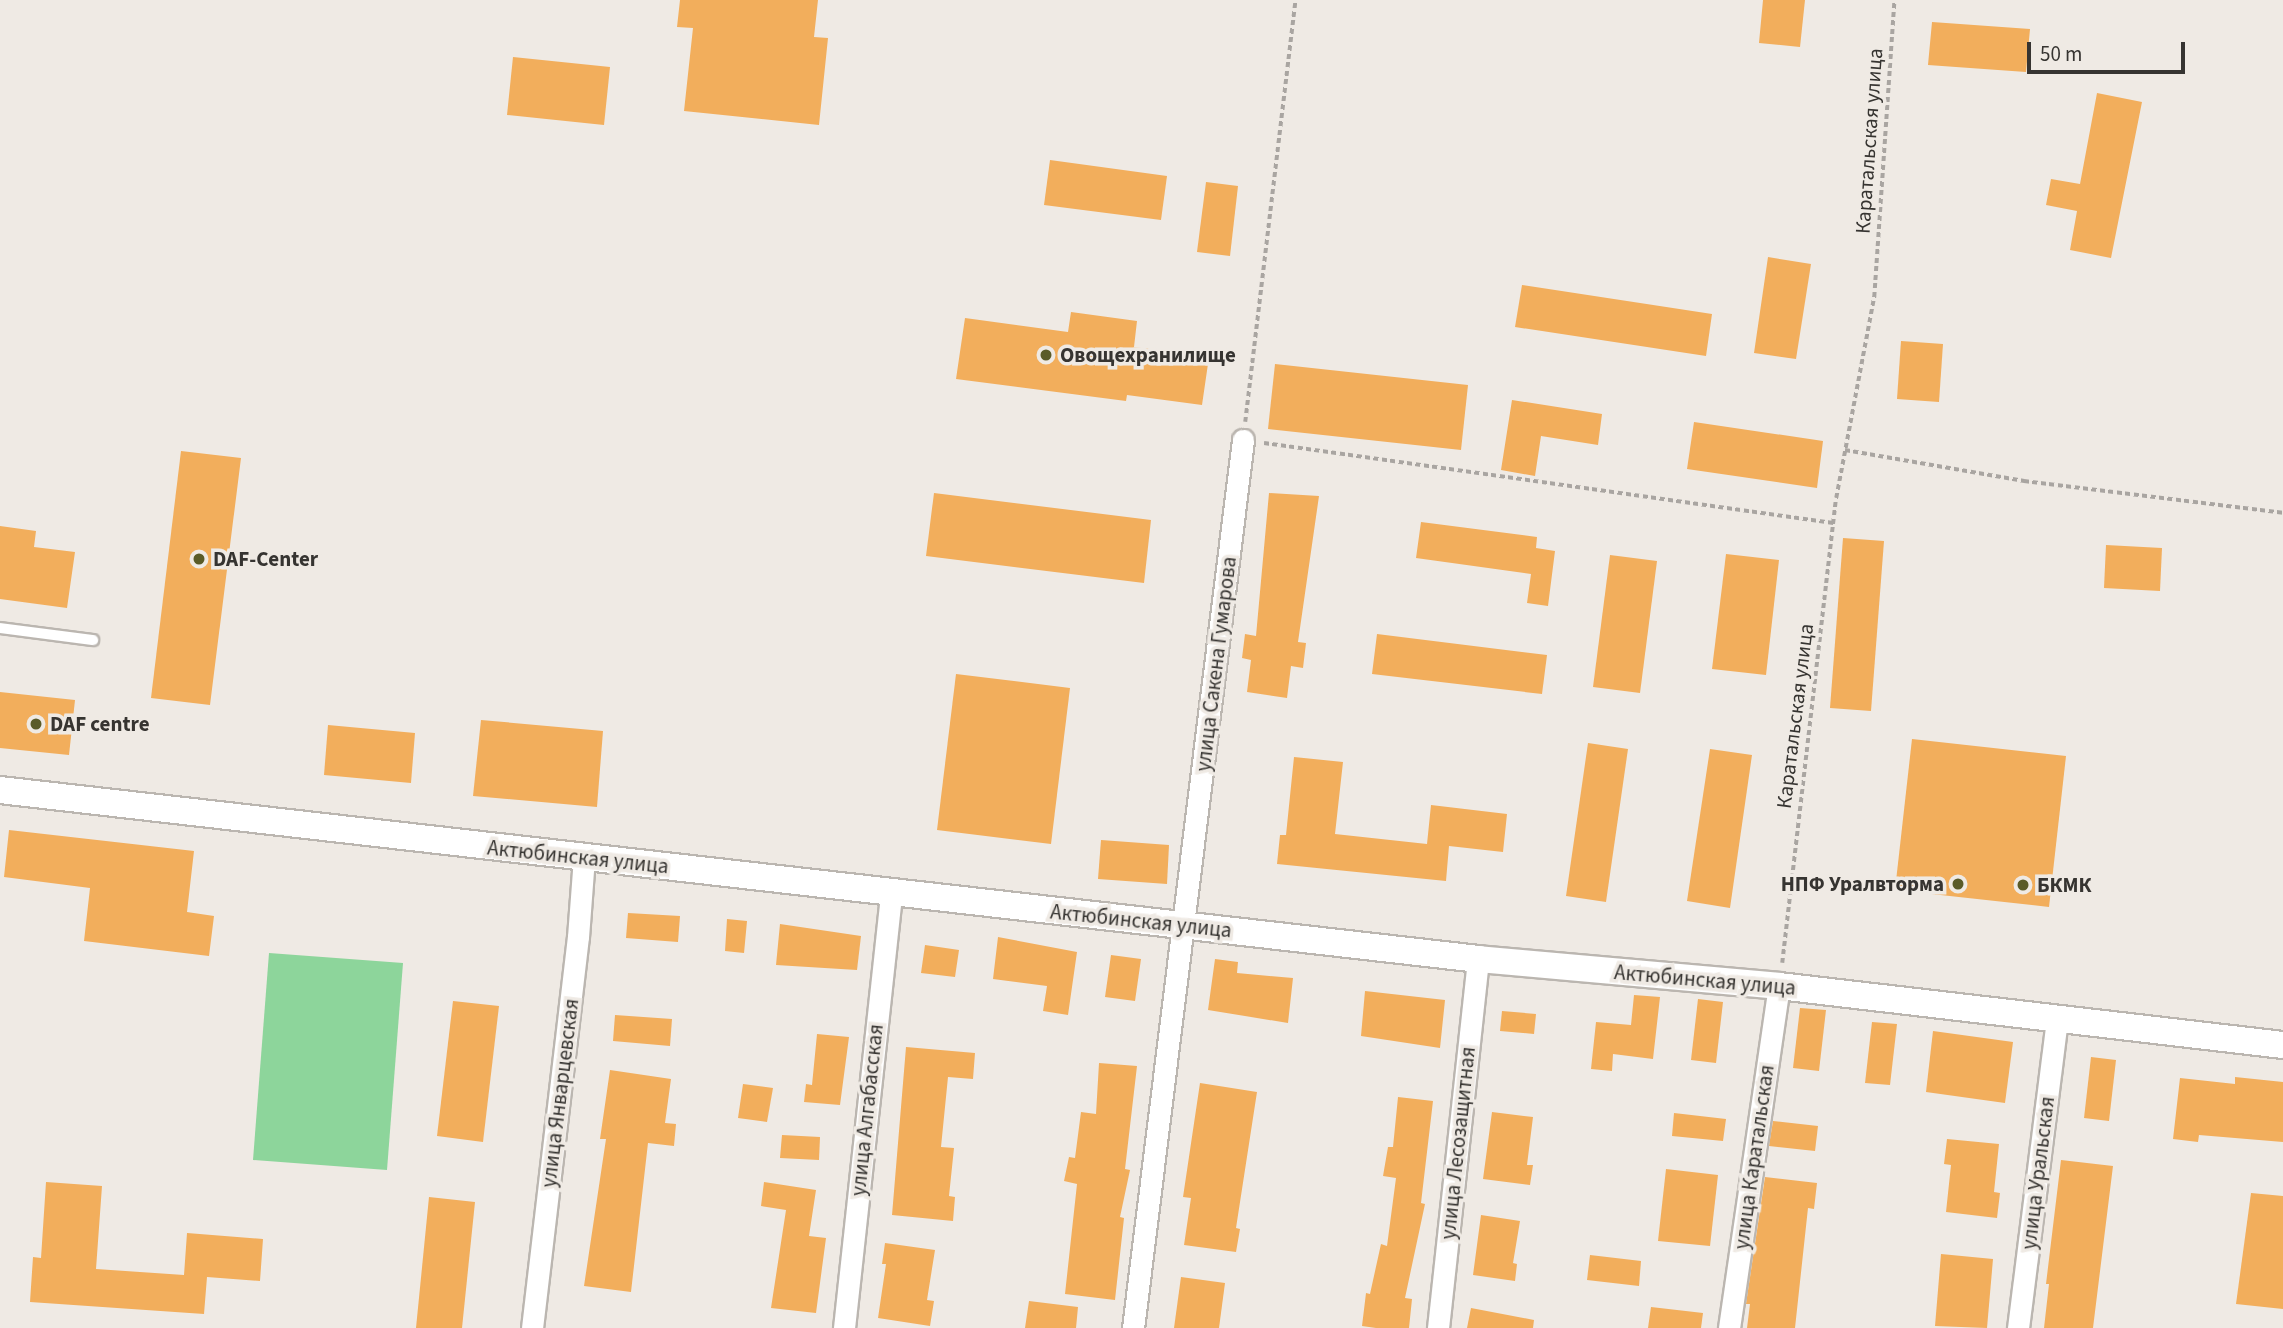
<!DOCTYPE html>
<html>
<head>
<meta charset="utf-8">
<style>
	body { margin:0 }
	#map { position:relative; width:2283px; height:1328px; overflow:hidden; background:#efeae4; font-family:"Source Sans 3",sans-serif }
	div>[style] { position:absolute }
	.green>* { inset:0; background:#8dd59b }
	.building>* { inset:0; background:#f2ae5c }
	.path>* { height:3.5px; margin-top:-1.75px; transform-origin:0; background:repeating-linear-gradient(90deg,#a9a5a1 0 5px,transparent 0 8.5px) }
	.roads { filter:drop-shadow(2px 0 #bbb6b0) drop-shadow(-2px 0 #bbb6b0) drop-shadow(0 2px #bbb6b0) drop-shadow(0 -2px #bbb6b0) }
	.service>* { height:10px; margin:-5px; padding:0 5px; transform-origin:5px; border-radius:5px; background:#fff }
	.minor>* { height:21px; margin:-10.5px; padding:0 10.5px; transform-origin:10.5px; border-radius:10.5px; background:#fff }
	.tertiary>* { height:26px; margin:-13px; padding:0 13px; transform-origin:13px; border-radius:13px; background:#fff }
	.dots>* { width:19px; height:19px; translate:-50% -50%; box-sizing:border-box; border:4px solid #efeae4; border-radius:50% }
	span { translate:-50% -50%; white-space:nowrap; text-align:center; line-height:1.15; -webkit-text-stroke:7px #efeae4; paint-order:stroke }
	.street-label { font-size:21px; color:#363431 }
	.poi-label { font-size:21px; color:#363431; font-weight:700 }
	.left { translate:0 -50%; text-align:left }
	.right { translate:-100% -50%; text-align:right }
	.scale { position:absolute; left:2027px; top:42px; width:158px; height:32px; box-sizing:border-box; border:4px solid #363431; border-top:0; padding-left:9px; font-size:21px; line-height:24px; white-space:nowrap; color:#363431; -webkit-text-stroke:5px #efeae4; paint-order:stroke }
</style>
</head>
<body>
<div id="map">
	<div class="green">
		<div style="clip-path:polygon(269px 953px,403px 963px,387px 1170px,253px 1160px)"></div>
	</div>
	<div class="building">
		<div style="clip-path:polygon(680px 0,818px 0,814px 37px,828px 38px,819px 125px,684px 111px,693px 28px,677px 27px)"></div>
		<div style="clip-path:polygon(1763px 0,1805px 0,1800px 47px,1759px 43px)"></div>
		<div style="clip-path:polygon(1932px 22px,2030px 29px,2026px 72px,1928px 65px)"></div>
		<div style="clip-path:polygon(513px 57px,610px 67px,604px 125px,507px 115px)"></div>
		<div style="clip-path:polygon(2097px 93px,2142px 102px,2111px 258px,2070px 250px,2077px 211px,2046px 205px,2051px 179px,2080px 184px)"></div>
		<div style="clip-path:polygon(1050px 160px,1167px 176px,1161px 220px,1044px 205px)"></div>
		<div style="clip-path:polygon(1206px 182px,1238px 186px,1230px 256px,1197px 252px)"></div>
		<div style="clip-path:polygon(1768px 257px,1811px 264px,1796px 359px,1754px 353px)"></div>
		<div style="clip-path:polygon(1522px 285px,1712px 314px,1706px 356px,1515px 327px)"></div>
		<div style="clip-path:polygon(1071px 312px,1137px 321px,1134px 347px,1209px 357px,1202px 405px,1127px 395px,1126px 401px,956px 379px,965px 318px,1068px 332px)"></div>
		<div style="clip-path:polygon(1901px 341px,1943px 344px,1939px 402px,1897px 399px)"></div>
		<div style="clip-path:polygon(1275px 364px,1468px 385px,1461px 450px,1268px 429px)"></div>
		<div style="clip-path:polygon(1512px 400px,1602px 414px,1598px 445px,1541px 436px,1535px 476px,1501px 470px)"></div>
		<div style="clip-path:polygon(1694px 422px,1823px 441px,1817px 488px,1687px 469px)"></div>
		<div style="clip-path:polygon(181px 451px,241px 458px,210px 705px,151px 698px)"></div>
		<div style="clip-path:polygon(934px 493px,1151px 520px,1144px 583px,926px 556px)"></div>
		<div style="clip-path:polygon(1269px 493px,1319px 496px,1298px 642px,1306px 643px,1303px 668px,1291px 666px,1287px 698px,1247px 692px,1251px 660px,1242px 658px,1245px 634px,1256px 636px)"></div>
		<div style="clip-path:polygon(1421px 522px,1537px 537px,1536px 548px,1555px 551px,1548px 606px,1527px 603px,1531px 574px,1416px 558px)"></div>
		<div style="clip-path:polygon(0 526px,36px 531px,34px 547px,75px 552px,67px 608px,0 599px)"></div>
		<div style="clip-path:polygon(1843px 538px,1884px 541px,1871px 711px,1830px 708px)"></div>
		<div style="clip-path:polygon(2106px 545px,2162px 548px,2160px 591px,2104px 588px)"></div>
		<div style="clip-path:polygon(1726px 554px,1779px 560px,1766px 675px,1712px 669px)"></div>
		<div style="clip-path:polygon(1610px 555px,1657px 561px,1640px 693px,1593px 687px)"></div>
		<div style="clip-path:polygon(1377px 634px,1547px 655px,1542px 694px,1372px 674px)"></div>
		<div style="clip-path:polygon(956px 674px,1070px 688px,1051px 844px,937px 830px)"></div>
		<div style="clip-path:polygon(0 692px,75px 700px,69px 755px,0 748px)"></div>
		<div style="clip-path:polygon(481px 720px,603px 731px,597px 807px,473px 796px)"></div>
		<div style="clip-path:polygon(328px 725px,415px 733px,411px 783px,324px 775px)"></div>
		<div style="clip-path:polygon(1912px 739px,2066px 756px,2049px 907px,1895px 890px)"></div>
		<div style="clip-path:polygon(1588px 743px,1628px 749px,1606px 902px,1566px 896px)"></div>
		<div style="clip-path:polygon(1710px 749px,1752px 755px,1730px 908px,1687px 901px)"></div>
		<div style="clip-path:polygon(1294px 757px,1343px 762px,1335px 834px,1427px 844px,1431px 805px,1507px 814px,1503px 852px,1449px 846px,1446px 881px,1277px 864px,1280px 835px,1286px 835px)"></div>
		<div style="clip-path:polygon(9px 830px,194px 851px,187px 912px,214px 916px,209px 956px,84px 941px,90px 888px,4px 877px)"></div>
		<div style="clip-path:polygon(1101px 840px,1169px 845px,1167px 884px,1098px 879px)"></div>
		<div style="clip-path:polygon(628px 913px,680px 916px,678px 942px,626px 938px)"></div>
		<div style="clip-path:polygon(727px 919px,747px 921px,744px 953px,725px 951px)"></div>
		<div style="clip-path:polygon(780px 924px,861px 936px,857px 970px,776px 965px)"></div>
		<div style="clip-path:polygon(998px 937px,1077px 952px,1068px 1015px,1043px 1011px,1047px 986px,993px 979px)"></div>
		<div style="clip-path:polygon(925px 945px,959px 950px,955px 977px,921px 973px)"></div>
		<div style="clip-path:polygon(1111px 955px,1141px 959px,1135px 1001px,1105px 997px)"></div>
		<div style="clip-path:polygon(1215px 959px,1238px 962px,1237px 973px,1293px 978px,1288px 1023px,1208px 1010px)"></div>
		<div style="clip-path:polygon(1365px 991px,1445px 1000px,1440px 1048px,1361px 1036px)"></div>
		<div style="clip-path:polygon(1634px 995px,1660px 997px,1653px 1059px,1613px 1054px,1612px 1071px,1591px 1069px,1596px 1022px,1631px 1025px)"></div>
		<div style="clip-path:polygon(1698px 999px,1723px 1002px,1716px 1063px,1691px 1060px)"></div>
		<div style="clip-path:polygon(453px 1001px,499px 1006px,483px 1142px,437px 1136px)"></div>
		<div style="clip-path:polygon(1800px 1008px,1826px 1010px,1819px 1071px,1793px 1068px)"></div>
		<div style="clip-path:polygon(1502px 1011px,1536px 1014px,1534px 1034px,1500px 1031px)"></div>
		<div style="clip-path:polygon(615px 1015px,672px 1019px,670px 1046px,613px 1041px)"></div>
		<div style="clip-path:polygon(1872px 1022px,1897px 1024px,1890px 1085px,1865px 1083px)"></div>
		<div style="clip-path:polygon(1933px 1031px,2013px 1042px,2005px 1103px,1926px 1092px)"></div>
		<div style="clip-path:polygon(817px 1034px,849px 1037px,840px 1105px,804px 1102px,806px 1084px,812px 1085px)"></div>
		<div style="clip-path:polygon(906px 1047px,975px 1053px,973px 1079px,948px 1077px,941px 1147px,954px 1148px,949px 1196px,955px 1197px,953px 1221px,892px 1215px)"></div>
		<div style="clip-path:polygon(2091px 1057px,2116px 1060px,2109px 1121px,2084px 1118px)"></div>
		<div style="clip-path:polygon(1099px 1063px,1137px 1066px,1125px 1169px,1130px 1170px,1120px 1217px,1124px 1218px,1115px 1300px,1065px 1294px,1077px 1184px,1064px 1181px,1069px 1157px,1075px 1158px,1081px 1112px,1096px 1114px)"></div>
		<div style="clip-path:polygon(610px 1070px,671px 1079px,665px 1123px,676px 1124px,674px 1146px,648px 1143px,631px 1292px,584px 1286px,606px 1139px,600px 1139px)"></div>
		<div style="clip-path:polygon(2235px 1077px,2283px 1082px,2283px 1142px,2199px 1135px,2198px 1142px,2173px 1139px,2180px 1078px,2235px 1084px)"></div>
		<div style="clip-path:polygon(1200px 1083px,1257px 1092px,1236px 1228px,1240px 1229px,1236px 1252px,1184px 1245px,1191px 1198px,1183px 1197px)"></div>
		<div style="clip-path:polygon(743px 1084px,773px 1088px,767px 1122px,738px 1118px)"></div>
		<div style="clip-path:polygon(1398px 1097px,1433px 1101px,1421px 1203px,1425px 1204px,1405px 1298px,1412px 1299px,1409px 1328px,1376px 1328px,1362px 1326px,1366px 1293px,1370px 1294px,1381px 1244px,1387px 1246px,1396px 1178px,1383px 1176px,1388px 1147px,1393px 1147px)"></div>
		<div style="clip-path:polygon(1492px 1112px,1533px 1117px,1527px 1165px,1533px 1165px,1530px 1185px,1483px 1179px)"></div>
		<div style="clip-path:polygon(1674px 1113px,1726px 1119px,1723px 1141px,1672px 1136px)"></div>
		<div style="clip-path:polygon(1773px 1121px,1818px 1126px,1815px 1151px,1769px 1146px)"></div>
		<div style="clip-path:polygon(782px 1135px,820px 1137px,819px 1160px,780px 1158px)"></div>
		<div style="clip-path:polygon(1947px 1139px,1999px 1144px,1994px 1192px,2000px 1193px,1997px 1218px,1946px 1212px,1951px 1165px,1944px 1164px)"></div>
		<div style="clip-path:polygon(2061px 1160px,2113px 1166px,2093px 1328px,2044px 1328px,2049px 1284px,2046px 1284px)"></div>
		<div style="clip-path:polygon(1666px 1169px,1718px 1175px,1710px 1246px,1658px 1241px)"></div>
		<div style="clip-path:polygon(1765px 1177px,1817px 1183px,1814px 1209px,1808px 1208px,1795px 1328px,1747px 1328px,1750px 1304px,1746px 1304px)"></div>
		<div style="clip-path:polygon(46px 1182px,102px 1186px,96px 1269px,184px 1275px,187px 1233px,263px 1239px,260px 1281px,207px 1277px,204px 1314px,30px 1302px,33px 1257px,41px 1258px)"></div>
		<div style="clip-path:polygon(764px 1182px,816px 1190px,809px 1236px,826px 1238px,816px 1313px,771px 1308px,786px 1210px,761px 1206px)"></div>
		<div style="clip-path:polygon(2251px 1193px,2283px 1196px,2283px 1309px,2236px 1304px)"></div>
		<div style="clip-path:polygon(429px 1197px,475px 1202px,462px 1328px,416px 1328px)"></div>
		<div style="clip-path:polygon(1481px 1215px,1520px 1221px,1513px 1263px,1517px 1264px,1515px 1281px,1473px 1275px)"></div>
		<div style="clip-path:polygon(885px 1243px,935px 1250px,927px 1300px,934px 1301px,930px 1326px,878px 1318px,886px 1264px,882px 1264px)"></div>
		<div style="clip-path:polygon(1941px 1254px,1993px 1259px,1987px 1328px,1935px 1326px)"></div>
		<div style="clip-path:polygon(1590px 1255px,1641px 1261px,1639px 1286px,1587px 1280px)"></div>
		<div style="clip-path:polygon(1181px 1277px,1225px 1283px,1219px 1328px,1174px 1328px)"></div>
		<div style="clip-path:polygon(1029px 1301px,1078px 1307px,1076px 1328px,1025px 1328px)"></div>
		<div style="clip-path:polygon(1651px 1307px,1703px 1313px,1701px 1328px,1648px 1328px)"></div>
		<div style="clip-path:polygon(1471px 1308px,1534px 1320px,1533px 1328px,1467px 1328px)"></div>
	</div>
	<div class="path">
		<div style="left:1245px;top:422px;width:425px;rotate:-83.2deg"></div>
		<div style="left:1264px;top:443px;width:575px;rotate:8deg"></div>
		<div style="left:1845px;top:450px;width:182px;rotate:9.8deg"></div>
		<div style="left:2024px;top:481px;width:261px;rotate:7deg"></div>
		<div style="left:1782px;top:963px;width:468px;rotate:-83.4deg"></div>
		<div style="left:1836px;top:498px;width:205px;rotate:-79.3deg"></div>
		<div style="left:1874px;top:297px;width:298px;rotate:-86.1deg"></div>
	</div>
	<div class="roads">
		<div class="service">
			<div style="left:0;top:628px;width:94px;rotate:7.4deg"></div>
		</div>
		<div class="minor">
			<div style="left:532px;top:1328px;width:394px;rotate:-83.3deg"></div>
			<div style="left:578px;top:937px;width:79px;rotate:-85.7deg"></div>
			<div style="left:844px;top:1328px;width:438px;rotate:-83.8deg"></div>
			<div style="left:1133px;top:1328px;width:895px;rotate:-82.94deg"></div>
			<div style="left:1438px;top:1328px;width:371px;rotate:-83.8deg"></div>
			<div style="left:1729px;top:1328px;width:346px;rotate:-81.7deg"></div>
			<div style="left:2018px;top:1328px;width:311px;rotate:-82.8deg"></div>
		</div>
		<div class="tertiary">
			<div style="left:0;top:790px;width:1488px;rotate:6.52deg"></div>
			<div style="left:1478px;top:959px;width:302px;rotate:5.1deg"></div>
			<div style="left:1779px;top:986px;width:507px;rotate:6.68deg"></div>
		</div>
	</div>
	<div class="dots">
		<div style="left:1046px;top:355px;background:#5a5b28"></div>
		<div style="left:199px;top:559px;background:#5a5b28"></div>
		<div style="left:36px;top:724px;background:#5a5b28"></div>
		<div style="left:1958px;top:884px;background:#5a5b28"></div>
		<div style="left:2023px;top:885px;background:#5a5b28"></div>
	</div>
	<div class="street-label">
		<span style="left:1869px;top:141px;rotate:-86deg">Каратальская улица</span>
		<span style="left:1216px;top:664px;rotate:-83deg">улица Сакена Гумарова</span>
		<span style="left:1795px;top:716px;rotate:-83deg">Каратальская улица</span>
		<span style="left:578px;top:857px;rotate:6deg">Актюбинская улица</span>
		<span style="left:1141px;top:921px;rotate:6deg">Актюбинская улица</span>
		<span style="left:1705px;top:980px;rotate:5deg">Актюбинская улица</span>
		<span style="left:560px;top:1093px;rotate:-83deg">улица Январцевская</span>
		<span style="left:867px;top:1110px;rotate:-84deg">улица Алгабасская</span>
		<span style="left:1458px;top:1143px;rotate:-84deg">улица Лесозащитная</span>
		<span style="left:1754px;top:1157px;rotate:-82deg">улица Каратальская</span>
		<span style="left:2038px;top:1173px;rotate:-83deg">улица Уральская</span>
	</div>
	<div class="poi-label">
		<span class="left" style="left:1060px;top:355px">Овощехранилище</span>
		<span class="left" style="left:213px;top:559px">DAF-Center</span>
		<span class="left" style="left:50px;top:724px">DAF centre</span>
		<span class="right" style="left:1944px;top:884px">НПФ Уралвторма</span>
		<span class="left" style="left:2037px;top:885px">БКМК</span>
	</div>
	<div class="scale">50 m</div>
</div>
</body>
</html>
